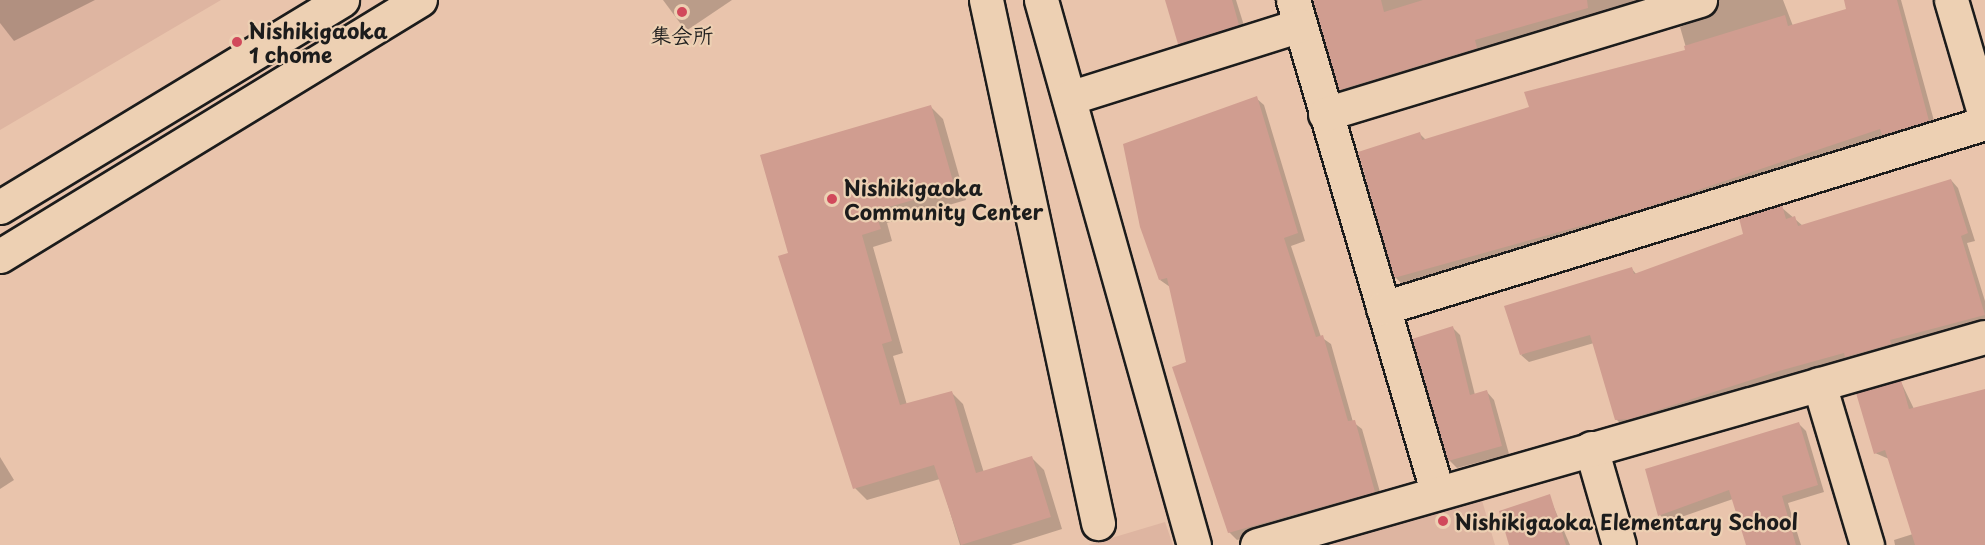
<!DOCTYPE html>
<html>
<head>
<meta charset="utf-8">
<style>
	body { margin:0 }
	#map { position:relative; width:1985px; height:545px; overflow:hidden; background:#e9c4ac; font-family:"Playpen Sans","Klee One",sans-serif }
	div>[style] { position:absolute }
	.built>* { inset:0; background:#deb5a1 }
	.shadow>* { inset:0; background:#0003 }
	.building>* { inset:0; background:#d09d90 }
	.roads { filter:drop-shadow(2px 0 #1c1c1c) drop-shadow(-2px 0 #1c1c1c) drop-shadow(0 2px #1c1c1c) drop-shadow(0 -2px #1c1c1c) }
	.minor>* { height:33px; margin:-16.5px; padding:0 16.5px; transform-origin:16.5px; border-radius:16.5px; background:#edd0b3 }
	.dots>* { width:16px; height:16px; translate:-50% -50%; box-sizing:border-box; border:3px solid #edd0b3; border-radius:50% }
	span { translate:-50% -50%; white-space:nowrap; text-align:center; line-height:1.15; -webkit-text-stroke:4.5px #edd0b3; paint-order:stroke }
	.poi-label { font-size:21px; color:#1c1c1c; font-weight:700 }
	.left { translate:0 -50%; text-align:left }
</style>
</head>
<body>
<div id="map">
	<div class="built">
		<div style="clip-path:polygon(0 0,221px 0,0 130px)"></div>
		<div style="clip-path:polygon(1481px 497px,1495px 545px,1316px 545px)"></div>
		<div style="clip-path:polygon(1165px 522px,1173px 545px,1088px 545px)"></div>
	</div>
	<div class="shadow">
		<div style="clip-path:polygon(0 0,95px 0,14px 41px,0 23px)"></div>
		<div style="clip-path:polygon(663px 0,732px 0,686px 31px)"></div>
		<div style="clip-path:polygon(1166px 0,1236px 0,1246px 32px,1187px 51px,1179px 43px)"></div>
		<div style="clip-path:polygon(1315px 0,1667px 0,1482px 48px,1484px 56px,1348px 97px,1340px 89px)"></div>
		<div style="clip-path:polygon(1718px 0,1783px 0,1793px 26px,1848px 10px,1845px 0,1901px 0,1936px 128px,1403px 285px,1395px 277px,1420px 134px,1426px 140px,1531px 108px,1687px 51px,1680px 27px,1714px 14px)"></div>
		<div style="clip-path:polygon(1256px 98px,1264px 105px,1305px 241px,1291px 246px,1321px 337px,1331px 344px,1353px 422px,1362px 429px,1382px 499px,1237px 540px,1229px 532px,1170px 287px,1160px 280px)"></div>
		<div style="clip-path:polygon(931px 107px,943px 119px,966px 200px,887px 223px,892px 241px,873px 247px,903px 353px,893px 356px,907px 405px,951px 392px,963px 404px,984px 473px,1031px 457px,1044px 470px,1062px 529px,1011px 545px,960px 545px,940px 479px,867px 500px,855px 488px,790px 254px)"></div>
		<div style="clip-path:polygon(1951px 180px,1958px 188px,1975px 241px,1967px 243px,1985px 301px,1985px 324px,1624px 427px,1616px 419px,1594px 343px,1529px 362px,1521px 355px,1632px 269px,1637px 275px,1745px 235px,1781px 207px,1803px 226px)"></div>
		<div style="clip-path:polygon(1453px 328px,1460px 335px,1475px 395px,1487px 392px,1494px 400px,1509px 454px,1457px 468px,1449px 460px)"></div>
		<div style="clip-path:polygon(1901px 382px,1914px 409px,1985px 390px,1985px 545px,1895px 545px,1894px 540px,1913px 534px,1889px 459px,1875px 453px)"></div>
		<div style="clip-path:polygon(1798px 423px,1806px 431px,1824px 492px,1788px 503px,1801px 545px,1747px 545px,1733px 499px,1667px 522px,1660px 515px)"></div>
		<div style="clip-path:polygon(0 457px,14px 480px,0 489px)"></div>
		<div style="clip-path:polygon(1549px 496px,1570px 545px,1510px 545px)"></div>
	</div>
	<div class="building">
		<div style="clip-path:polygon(1165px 0,1232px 0,1239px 25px,1178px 44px)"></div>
		<div style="clip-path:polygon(1313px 0,1381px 0,1384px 12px,1423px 0,1587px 0,1588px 8px,1475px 40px,1477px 48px,1339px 90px)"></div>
		<div style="clip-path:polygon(1844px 0,1897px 0,1929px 121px,1882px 135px,1880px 129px,1642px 209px,1394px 278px,1358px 152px,1420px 132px,1422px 140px,1529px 107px,1524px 92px,1685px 50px,1684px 46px,1785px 15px,1788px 26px,1846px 9px)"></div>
		<div style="clip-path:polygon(1257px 96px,1298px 233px,1284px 238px,1316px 337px,1323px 335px,1348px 421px,1355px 420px,1375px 492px,1228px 533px,1172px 367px,1186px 362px,1167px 278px,1159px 280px,1140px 227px,1123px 144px)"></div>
		<div style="clip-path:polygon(931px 105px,955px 188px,875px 211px,881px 229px,862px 235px,892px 341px,882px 344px,900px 405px,952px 391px,976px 473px,1032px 456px,1051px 517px,961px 545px,934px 465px,853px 489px,778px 256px,788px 253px,760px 155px)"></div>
		<div style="clip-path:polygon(1951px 179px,1968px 233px,1961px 236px,1985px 315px,1890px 340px,1891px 344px,1845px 357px,1844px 353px,1779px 371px,1630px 419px,1615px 420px,1590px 335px,1520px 355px,1504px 306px,1632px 267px,1634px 274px,1743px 234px,1739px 218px,1782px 205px,1786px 219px,1795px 216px,1798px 226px)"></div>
		<div style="clip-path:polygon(1453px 326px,1470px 395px,1487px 390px,1502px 446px,1448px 461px,1412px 339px)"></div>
		<div style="clip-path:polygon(1901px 380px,1909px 409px,1985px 389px,1985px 545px,1915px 545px,1885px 450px,1874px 454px,1856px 393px)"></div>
		<div style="clip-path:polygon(1799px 422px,1818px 485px,1782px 496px,1796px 545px,1746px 545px,1729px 490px,1658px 516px,1645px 469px)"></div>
		<div style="clip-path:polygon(1550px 494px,1566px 545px,1509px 545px,1499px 511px)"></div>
	</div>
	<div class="roads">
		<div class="minor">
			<div style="left:986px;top:0;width:535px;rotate:77.91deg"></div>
			<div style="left:1041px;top:0;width:566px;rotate:74.32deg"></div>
			<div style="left:1293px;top:0;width:512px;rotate:73.65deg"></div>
			<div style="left:1951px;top:0;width:121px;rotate:73.7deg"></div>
			<div style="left:1069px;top:98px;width:242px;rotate:-17.5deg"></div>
			<div style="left:1325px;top:114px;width:392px;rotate:-16.9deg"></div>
			<div style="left:0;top:207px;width:400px;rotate:-31.2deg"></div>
			<div style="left:0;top:256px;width:492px;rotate:-31.4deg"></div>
			<div style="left:1383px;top:308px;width:630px;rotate:-17.08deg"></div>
			<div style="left:1819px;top:384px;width:168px;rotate:73.4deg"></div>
			<div style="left:1591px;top:448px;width:101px;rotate:73.9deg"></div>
			<div style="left:1257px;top:545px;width:757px;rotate:-15.95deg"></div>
		</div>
	</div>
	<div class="dots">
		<div style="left:682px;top:12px;background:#d1495b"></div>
		<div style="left:237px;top:42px;background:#d1495b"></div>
		<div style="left:832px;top:199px;background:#d1495b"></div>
		<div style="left:1443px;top:521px;background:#d1495b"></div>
	</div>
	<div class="poi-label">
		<span class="left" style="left:249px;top:42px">Nishikigaoka<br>1 chome</span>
		<span style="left:682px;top:34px">集会所</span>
		<span class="left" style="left:844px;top:199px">Nishikigaoka<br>Community Center</span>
		<span class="left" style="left:1455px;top:521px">Nishikigaoka Elementary School</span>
	</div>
</div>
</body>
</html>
